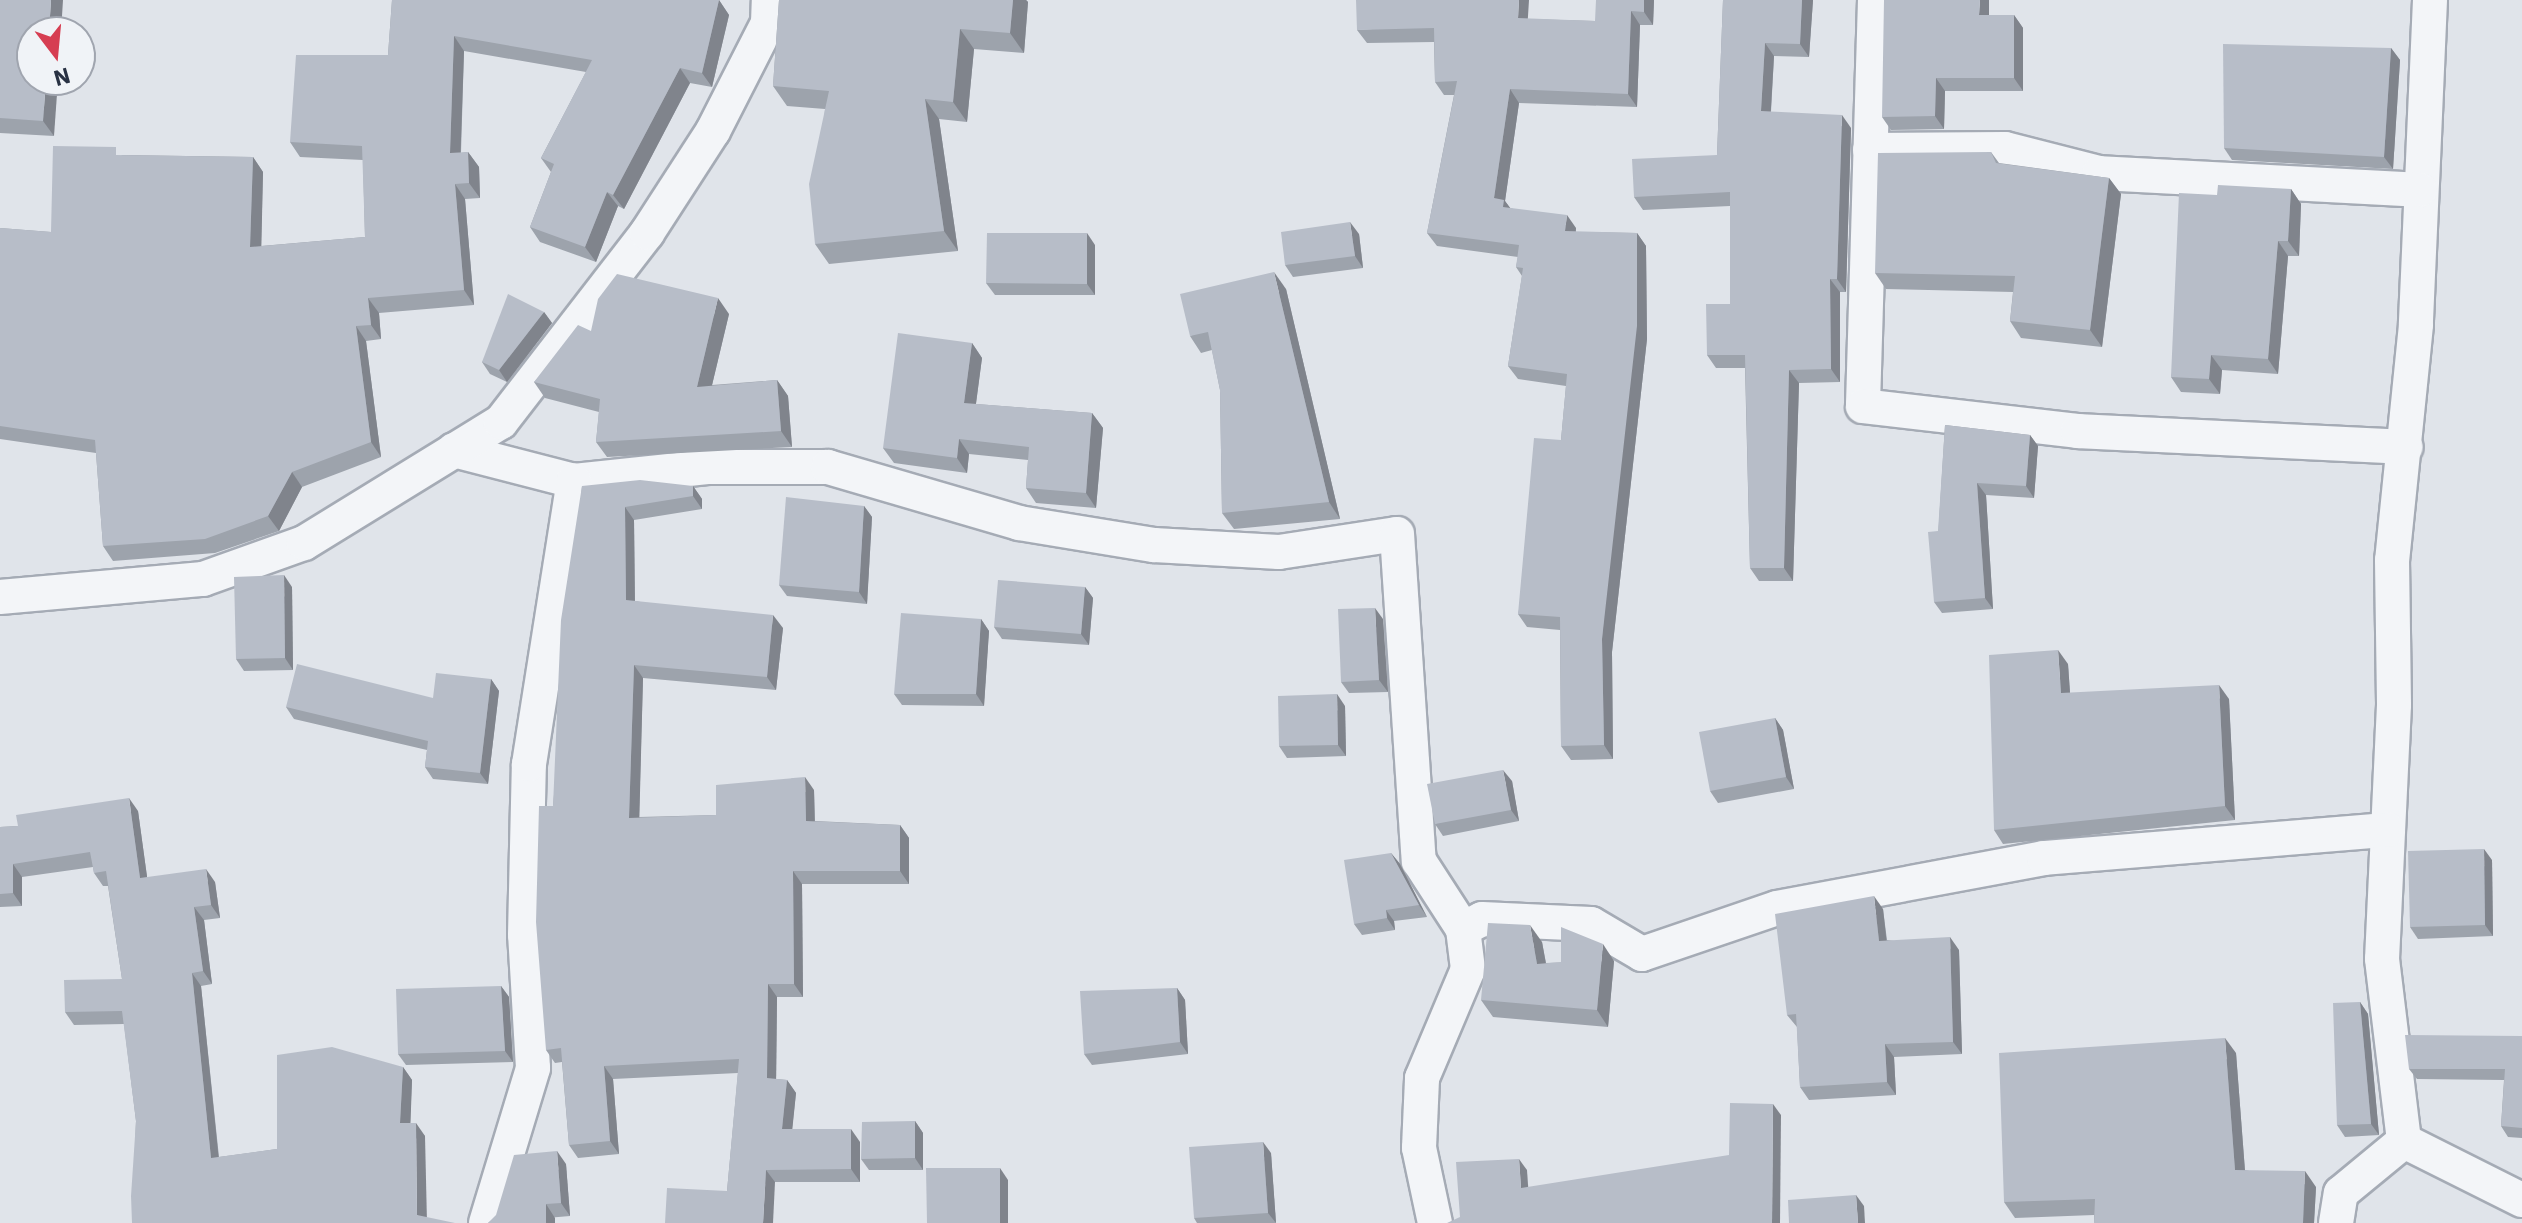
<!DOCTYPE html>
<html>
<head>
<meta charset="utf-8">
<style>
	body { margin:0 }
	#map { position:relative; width:2522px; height:1223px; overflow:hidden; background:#e0e4ea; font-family:"IBM Plex Sans",sans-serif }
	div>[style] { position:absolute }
	.roads { filter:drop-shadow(2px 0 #a5abb5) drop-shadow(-2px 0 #a5abb5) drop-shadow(0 2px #a5abb5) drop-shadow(0 -2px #a5abb5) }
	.street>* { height:34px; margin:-17px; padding:0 17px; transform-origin:17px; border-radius:17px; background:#f3f5f8 }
	.wall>* { inset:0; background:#9da3ac }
	.shaded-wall>* { inset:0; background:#80848c }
	.building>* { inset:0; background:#b7bdc8 }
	span { translate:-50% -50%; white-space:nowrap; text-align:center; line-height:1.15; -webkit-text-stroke:7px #f0f3f7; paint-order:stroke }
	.north { position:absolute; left:16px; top:16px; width:80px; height:80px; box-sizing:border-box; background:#f0f3f7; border:2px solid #a0a5af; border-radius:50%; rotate:164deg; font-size:22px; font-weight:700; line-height:32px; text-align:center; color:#283143 }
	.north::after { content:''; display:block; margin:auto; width:28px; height:36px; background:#d63e52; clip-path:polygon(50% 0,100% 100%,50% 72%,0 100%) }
</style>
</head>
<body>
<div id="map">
	<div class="roads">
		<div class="street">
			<div style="left:1875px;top:0;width:406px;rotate:91.7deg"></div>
			<div style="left:1863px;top:406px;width:216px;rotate:6.6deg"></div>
			<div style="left:2078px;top:431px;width:328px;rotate:2.8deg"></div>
			<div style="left:2430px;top:0;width:325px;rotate:92.5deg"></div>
			<div style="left:2416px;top:325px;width:236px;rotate:95.8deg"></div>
			<div style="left:2392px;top:560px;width:145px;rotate:89.2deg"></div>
			<div style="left:2394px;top:705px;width:254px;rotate:92.7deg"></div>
			<div style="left:2382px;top:959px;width:183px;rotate:83.1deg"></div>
			<div style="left:2404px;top:1141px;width:132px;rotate:26.6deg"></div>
			<div style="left:1870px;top:150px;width:135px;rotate:-0.4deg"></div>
			<div style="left:2005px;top:149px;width:97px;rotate:14.3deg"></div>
			<div style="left:2099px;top:173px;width:321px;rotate:3deg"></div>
			<div style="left:454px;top:450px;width:124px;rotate:14.5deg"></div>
			<div style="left:574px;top:481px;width:134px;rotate:-6deg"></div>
			<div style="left:707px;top:467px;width:121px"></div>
			<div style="left:828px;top:467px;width:199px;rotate:16.3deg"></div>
			<div style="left:1019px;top:523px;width:137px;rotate:9.3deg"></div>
			<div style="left:1154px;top:545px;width:125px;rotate:3.2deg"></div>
			<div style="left:1279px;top:552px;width:119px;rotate:-8.7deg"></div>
			<div style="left:1397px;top:534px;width:328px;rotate:86.2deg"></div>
			<div style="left:1419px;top:861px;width:81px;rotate:57.1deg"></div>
			<div style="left:1463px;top:929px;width:21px;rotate:-28deg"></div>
			<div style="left:1482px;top:919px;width:109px;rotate:2.6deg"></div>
			<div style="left:1591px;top:924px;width:59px;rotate:30.5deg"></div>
			<div style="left:1642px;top:954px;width:143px;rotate:-18.8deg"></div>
			<div style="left:1777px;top:908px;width:272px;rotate:-10.6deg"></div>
			<div style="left:2044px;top:858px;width:345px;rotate:-4.7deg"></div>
			<div style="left:0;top:597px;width:204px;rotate:-5.1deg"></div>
			<div style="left:203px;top:579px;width:107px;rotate:-19.6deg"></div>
			<div style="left:304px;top:543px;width:231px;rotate:-31.6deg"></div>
			<div style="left:501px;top:422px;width:239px;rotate:-52.3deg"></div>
			<div style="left:647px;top:233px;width:121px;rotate:-57.1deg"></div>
			<div style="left:713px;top:131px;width:121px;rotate:-63deg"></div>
			<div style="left:768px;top:23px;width:23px;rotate:-88deg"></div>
			<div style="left:486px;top:1223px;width:162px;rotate:-73.1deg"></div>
			<div style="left:533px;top:1068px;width:133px;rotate:-93.4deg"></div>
			<div style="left:525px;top:935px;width:171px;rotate:-88.7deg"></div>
			<div style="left:529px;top:764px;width:287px;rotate:-81deg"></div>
			<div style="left:1435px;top:1223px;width:77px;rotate:-102deg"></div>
			<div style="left:1419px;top:1148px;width:70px;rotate:-87.5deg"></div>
			<div style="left:1422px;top:1078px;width:118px;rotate:-67.1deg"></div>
			<div style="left:1468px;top:969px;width:40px;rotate:-97.1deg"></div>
			<div style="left:2336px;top:1223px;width:30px;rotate:-81deg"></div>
			<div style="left:2341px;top:1193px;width:82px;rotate:-39.5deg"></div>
		</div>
	</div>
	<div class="wall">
		<div style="clip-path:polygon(0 0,54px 136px,0 133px)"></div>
		<div style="clip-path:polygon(392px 0,719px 0,729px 15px,712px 87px,690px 83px,624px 209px,618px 206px,596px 262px,540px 242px,530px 227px,551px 172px,541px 158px,586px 72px,464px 51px,461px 153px,468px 152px,479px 167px,480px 198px,465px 199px,474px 305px,379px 313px,381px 339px,366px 341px,381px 457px,302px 487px,279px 531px,215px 553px,113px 561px,103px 546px,96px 453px,0 439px,0 228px,51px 232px,122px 155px,253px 157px,263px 172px,261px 246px,365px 237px,363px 160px,300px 157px,290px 142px,388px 55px)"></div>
		<div style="clip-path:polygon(779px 0,1026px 0,1028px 2px,1024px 53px,974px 49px,967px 122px,939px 119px,958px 251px,829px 264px,815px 244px,825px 109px,787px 106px,773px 86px)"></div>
		<div style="clip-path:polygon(1654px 0,1653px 25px,1640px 25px,1637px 107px,1519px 103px,1505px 201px,1510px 208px,1576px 228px,1576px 232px,1637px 233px,1646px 246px,1647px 339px,1612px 652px,1613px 759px,1571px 760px,1561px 746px,1560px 630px,1527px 627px,1518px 614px,1561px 440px,1566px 386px,1518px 379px,1508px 366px,1522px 276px,1516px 267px,1518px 257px,1437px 246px,1427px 233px,1454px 95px,1444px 95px,1435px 82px,1434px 42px,1367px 43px,1357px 30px,1528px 19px,1595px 21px)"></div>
		<div style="clip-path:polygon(1723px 0,1813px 0,1809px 57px,1774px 56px,1771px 112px,1851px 128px,1846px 292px,1840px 292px,1840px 382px,1799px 383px,1793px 581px,1759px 581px,1750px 568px,1745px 368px,1716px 368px,1707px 355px,1730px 304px,1730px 206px,1643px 210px,1634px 197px,1717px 155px)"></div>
		<div style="clip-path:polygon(1989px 15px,2014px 15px,2023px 28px,2023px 91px,1945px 91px,1944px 129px,1891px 130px,1882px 117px)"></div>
		<div style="clip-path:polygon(2391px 48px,2400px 60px,2393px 169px,2232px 160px,2224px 148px)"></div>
		<div style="clip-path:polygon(1991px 152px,1999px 163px,2109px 178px,2121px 194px,2102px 347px,2021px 338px,2010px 321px,2013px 292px,1886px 289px,1875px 273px)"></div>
		<div style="clip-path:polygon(2291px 189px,2301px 204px,2299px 256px,2288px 256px,2278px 374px,2222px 370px,2220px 394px,2181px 392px,2171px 377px,2217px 195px)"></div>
		<div style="clip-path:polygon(1359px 234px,1363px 268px,1293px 277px,1285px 265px)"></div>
		<div style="clip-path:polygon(1095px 245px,1095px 295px,995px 295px,986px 283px)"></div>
		<div style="clip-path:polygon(1286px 289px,1340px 519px,1234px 529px,1222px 513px,1220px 390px,1212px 350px,1201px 353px,1190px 336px)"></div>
		<div style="clip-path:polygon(544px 312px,552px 323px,507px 382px,490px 374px,482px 362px)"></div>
		<div style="clip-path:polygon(729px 314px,712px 385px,777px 380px,788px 396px,792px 447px,607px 457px,596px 442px,599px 412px,545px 398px,534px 382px,591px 331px)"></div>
		<div style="clip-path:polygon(972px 343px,982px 358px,976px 404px,1092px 413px,1103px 428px,1096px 508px,1036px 503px,1026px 488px,1028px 460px,969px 454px,967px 473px,894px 463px,883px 448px)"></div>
		<div style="clip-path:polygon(1945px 425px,2030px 435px,2038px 446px,2034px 498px,1986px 495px,1993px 609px,1942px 613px,1934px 602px)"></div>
		<div style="clip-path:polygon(582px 486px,693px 486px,702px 499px,702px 509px,634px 520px,635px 601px,783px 628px,776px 690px,643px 678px,639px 817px,716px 815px,814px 790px,815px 821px,900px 825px,909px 838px,909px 884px,802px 884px,803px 997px,777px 997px,776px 1079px,787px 1080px,796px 1093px,792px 1129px,860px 1142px,860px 1182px,775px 1182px,727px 1191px,738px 1073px,613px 1079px,619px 1154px,578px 1158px,569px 1145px,562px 1062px,555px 1063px,546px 1050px,553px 806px)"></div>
		<div style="clip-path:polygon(864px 506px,872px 517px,867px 604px,787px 596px,779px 585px)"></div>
		<div style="clip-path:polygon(292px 587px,293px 670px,244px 671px,236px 659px)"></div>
		<div style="clip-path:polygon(1085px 587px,1093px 598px,1089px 645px,1002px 639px,994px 627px)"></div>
		<div style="clip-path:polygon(981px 619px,989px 631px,984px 706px,902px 705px,894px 694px)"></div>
		<div style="clip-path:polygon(1383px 619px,1388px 692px,1349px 693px,1341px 682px)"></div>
		<div style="clip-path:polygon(2068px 664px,2070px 693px,2229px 699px,2235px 820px,2003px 844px,1994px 830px)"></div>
		<div style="clip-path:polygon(491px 679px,499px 691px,488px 784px,433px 779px,425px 767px,427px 750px,294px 719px,286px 707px,433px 698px)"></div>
		<div style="clip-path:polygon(1345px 706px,1346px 756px,1287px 758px,1279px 746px)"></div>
		<div style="clip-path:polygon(1775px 718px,1783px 730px,1794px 789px,1718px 803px,1710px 791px)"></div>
		<div style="clip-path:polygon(1512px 781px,1519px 821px,1443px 836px,1435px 824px)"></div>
		<div style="clip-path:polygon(138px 811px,147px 877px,215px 882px,220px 918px,204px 920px,212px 984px,201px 986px,219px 1157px,277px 1149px,403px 1067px,412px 1080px,410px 1123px,425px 1136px,132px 1223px,136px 1121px,124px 1024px,74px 1025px,65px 1012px,122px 979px,108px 886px,103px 886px,94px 873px,93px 867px,22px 877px,22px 906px,0 907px,0 827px,18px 826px)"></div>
		<div style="clip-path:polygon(1391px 853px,1400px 864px,1427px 917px,1394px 921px,1395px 930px,1362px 935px,1354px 924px)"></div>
		<div style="clip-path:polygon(2492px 860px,2493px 936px,2418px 939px,2410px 927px)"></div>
		<div style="clip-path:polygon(1883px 909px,1887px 940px,1959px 950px,1962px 1054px,1894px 1057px,1896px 1095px,1809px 1100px,1800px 1087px,1797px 1027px,1787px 1015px)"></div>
		<div style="clip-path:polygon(1542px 942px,1546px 963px,1614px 961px,1608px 1027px,1493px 1017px,1481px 1000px)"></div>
		<div style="clip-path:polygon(501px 986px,509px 997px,513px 1062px,406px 1065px,398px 1054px)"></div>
		<div style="clip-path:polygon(1177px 988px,1185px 1000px,1188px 1054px,1092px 1065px,1084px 1054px)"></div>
		<div style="clip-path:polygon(2360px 1002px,2368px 1014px,2379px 1135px,2345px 1137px,2337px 1125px)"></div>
		<div style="clip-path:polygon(2522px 1036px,2522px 1138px,2508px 1137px,2501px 1126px,2504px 1080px,2417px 1079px,2409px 1069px)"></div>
		<div style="clip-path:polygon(2236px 1053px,2245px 1170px,2316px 1187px,2314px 1223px,2094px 1223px,2094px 1215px,2015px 1218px,2004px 1202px)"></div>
		<div style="clip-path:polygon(915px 1121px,923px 1133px,923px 1170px,869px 1170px,861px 1159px)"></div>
		<div style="clip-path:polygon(1271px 1153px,1276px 1223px,1197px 1223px,1194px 1218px)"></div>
		<div style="clip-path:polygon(566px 1164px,570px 1216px,488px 1223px)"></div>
	</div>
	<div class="shaded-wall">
		<div style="clip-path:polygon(51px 0,63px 0,61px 32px,49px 32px)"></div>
		<div style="clip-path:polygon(719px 0,729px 15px,712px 87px,702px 73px)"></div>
		<div style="clip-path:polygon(1013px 0,1026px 0,1028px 2px,1024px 53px,1010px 33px)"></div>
		<div style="clip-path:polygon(1519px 0,1529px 0,1527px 32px,1518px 18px)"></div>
		<div style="clip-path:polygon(1644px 0,1654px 0,1653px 25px,1644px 12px)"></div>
		<div style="clip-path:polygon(1802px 0,1813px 0,1809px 57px,1800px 44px)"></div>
		<div style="clip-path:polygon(1980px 0,1989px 0,1989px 28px,1979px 15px)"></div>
		<div style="clip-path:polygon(1631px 11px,1640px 25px,1637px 107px,1628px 94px)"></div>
		<div style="clip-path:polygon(2014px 15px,2023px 28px,2023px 91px,2014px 78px)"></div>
		<div style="clip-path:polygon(960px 29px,974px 49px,967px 122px,953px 102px)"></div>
		<div style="clip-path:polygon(454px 36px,464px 51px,460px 168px,450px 153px)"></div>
		<div style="clip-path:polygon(1765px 43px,1774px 56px,1770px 124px,1761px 111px)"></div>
		<div style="clip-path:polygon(2391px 48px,2400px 60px,2393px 169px,2384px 157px)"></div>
		<div style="clip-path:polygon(680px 68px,690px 83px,624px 209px,613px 195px)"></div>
		<div style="clip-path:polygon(1936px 78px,1945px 91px,1944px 129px,1935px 116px)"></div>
		<div style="clip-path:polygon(46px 80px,58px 80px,54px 136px,43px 121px)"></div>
		<div style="clip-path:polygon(1510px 89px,1519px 103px,1505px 201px,1514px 213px,1504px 208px,1494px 198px)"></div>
		<div style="clip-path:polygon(925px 99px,939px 119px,958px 251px,944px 231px)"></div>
		<div style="clip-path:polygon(1842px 115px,1851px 128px,1846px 292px,1837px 279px)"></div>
		<div style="clip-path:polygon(468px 152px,479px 167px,480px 198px,469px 183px)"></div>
		<div style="clip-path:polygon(253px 157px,263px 172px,261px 262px,250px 247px)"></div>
		<div style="clip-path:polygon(2109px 178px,2121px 194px,2102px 347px,2090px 330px)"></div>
		<div style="clip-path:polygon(455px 184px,465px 199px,474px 305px,464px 290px)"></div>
		<div style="clip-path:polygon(2291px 189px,2301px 204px,2299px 256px,2288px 241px)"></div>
		<div style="clip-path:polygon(607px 192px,618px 206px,596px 262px,585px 247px)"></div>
		<div style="clip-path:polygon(1567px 215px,1576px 228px,1574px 245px,1565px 231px)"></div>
		<div style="clip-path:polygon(1350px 222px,1359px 234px,1363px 268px,1355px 256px)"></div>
		<div style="clip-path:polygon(1087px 233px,1095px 245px,1095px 295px,1087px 284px)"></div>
		<div style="clip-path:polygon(1637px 233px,1646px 246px,1647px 339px,1612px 652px,1613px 759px,1604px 745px,1602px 639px)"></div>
		<div style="clip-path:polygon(2278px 241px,2288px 256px,2278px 374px,2268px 359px)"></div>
		<div style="clip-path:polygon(1274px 272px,1286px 289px,1340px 519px,1329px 502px)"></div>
		<div style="clip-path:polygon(1830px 279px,1840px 292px,1840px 382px,1831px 369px)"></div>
		<div style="clip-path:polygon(368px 298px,379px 313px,381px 339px,371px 325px)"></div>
		<div style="clip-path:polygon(718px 298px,729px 314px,708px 402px,697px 387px)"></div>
		<div style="clip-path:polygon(544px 312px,552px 323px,507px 382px,499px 370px)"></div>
		<div style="clip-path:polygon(356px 326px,366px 341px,381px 457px,371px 442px)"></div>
		<div style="clip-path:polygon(972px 343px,982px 358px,974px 418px,964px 403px)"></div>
		<div style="clip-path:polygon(2211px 355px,2222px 370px,2220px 394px,2209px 379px)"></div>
		<div style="clip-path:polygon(1789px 370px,1799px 383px,1793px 581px,1784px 568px)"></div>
		<div style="clip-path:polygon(777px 380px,788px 396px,792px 447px,781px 431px)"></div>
		<div style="clip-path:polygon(1092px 413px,1103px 428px,1096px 508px,1086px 493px)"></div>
		<div style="clip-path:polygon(2030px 435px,2038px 446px,2034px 498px,2026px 486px)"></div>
		<div style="clip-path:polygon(959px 439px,969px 454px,967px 473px,957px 458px)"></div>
		<div style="clip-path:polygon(292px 472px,302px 487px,279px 531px,268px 516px)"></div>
		<div style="clip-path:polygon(1977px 483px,1986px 495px,1993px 609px,1985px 598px)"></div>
		<div style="clip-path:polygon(693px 486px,702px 499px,702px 509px,693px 496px)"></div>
		<div style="clip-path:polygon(864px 506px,872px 517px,867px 604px,859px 592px)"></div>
		<div style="clip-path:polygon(625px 507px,634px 520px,635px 613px,626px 600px)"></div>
		<div style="clip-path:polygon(284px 575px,292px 587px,293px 670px,285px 658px)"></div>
		<div style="clip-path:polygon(1085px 587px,1093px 598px,1089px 645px,1081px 634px)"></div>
		<div style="clip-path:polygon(1375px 608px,1383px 619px,1388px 692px,1379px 680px)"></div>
		<div style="clip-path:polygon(773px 615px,783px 628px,776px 690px,767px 677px)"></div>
		<div style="clip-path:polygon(981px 619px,989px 631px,984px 706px,976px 694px)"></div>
		<div style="clip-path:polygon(2058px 650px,2068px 664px,2071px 707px,2061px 693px)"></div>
		<div style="clip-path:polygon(634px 665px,643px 678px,639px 831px,629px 818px)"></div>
		<div style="clip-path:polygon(491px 679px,499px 691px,488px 784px,480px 773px)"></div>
		<div style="clip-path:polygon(2219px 685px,2229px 699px,2235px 820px,2225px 806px)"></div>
		<div style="clip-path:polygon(1337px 694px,1345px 706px,1346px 756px,1338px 745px)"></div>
		<div style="clip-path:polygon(1775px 718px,1783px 730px,1794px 789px,1786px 777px)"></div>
		<div style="clip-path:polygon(1503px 770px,1512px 781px,1519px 821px,1511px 810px)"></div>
		<div style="clip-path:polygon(805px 777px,814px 790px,815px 834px,806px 821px)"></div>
		<div style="clip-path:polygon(129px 798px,138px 811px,149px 891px,140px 878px)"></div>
		<div style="clip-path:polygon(900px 825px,909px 838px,909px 884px,900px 871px)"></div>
		<div style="clip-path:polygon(2484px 849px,2492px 860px,2493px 936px,2485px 925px)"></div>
		<div style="clip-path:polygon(1391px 853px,1400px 864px,1427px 917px,1419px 905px)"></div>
		<div style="clip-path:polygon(13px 864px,22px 877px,22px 906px,13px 893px)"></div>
		<div style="clip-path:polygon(206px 869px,215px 882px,220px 918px,211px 905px)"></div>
		<div style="clip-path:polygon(793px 871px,802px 884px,803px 997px,794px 984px)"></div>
		<div style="clip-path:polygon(1874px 896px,1883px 909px,1888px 954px,1879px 941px)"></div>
		<div style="clip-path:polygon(194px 907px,204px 920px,212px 984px,203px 971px)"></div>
		<div style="clip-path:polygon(1386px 910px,1394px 921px,1395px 930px,1387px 918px)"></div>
		<div style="clip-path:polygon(1530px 925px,1542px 942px,1549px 981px,1537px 964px)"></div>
		<div style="clip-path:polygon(1950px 937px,1959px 950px,1962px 1054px,1953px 1042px)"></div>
		<div style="clip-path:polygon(1603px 944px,1614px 961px,1608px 1027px,1597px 1010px)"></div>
		<div style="clip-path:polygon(192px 973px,201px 986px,220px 1171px,211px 1158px)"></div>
		<div style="clip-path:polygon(768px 984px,777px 997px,776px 1091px,767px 1078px)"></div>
		<div style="clip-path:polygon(501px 986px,509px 997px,513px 1062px,505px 1051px)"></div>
		<div style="clip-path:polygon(1177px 988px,1185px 1000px,1188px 1054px,1180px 1042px)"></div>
		<div style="clip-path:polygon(2360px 1002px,2368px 1014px,2379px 1135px,2371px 1124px)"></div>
		<div style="clip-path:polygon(2225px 1038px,2236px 1053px,2246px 1185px,2235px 1170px)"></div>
		<div style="clip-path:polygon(1885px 1044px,1894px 1057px,1896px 1095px,1887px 1082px)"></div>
		<div style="clip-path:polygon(604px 1066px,613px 1079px,619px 1154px,610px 1141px)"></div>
		<div style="clip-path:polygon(403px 1067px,412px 1080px,410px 1137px,400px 1123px)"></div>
		<div style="clip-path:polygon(787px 1080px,796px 1093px,791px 1142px,782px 1129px)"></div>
		<div style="clip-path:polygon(1773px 1104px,1781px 1115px,1780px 1223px,1772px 1223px)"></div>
		<div style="clip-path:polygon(915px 1121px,923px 1133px,923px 1170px,915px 1158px)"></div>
		<div style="clip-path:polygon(416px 1123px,425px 1136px,427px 1223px,417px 1215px)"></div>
		<div style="clip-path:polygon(851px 1129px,860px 1142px,860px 1182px,851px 1169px)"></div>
		<div style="clip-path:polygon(1263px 1142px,1271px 1153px,1276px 1223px,1268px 1213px)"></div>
		<div style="clip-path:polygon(557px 1151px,566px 1164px,570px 1216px,561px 1203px)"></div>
		<div style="clip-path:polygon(1519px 1159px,1527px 1170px,1529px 1199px,1521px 1188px)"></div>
		<div style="clip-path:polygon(1000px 1168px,1008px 1180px,1008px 1223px,1000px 1223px)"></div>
		<div style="clip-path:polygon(766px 1170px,775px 1182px,773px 1223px,763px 1223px)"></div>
		<div style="clip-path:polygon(2305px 1171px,2316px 1187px,2314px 1223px,2303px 1223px)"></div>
		<div style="clip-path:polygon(1856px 1195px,1864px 1206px,1865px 1223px,1858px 1223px)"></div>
		<div style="clip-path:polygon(546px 1204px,555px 1218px,555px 1223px,546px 1223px)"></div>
	</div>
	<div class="building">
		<div style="clip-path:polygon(0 0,51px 0,49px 32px,32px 32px,32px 80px,46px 80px,43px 121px,0 118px)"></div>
		<div style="clip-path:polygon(392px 0,719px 0,702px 73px,680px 68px,613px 195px,607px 192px,585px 247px,530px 227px,554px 164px,541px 158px,592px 60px,454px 36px,450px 153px,468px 152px,469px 183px,455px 184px,464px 290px,368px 298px,371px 325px,356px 326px,371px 442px,292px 472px,268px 516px,205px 539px,103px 546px,95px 440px,0 426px,0 228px,51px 232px,53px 146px,116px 147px,116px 155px,253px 157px,250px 247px,365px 237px,362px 146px,290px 142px,296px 55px,388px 55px)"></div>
		<div style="clip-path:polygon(779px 0,1013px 0,1010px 33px,960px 29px,953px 102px,925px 99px,944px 231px,815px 244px,809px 184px,829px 91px,773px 86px)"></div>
		<div style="clip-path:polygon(1356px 0,1519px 0,1518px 18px,1595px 21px,1596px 0,1644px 0,1644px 12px,1631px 11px,1628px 94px,1510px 89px,1494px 198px,1504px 200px,1503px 207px,1567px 215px,1565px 231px,1637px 233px,1637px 326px,1602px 639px,1604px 745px,1561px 746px,1560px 617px,1518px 614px,1534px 438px,1561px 440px,1567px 374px,1508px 366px,1523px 268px,1516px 267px,1519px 245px,1427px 233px,1457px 81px,1435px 82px,1434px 28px,1357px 30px)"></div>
		<div style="clip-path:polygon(1723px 0,1802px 0,1800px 44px,1765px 43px,1761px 111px,1842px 115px,1837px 279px,1830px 279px,1831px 369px,1789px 370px,1784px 568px,1750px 568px,1745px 355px,1707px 355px,1706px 304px,1730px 304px,1730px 192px,1634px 197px,1632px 159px,1717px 155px)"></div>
		<div style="clip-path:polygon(1884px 0,1980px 0,1979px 15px,2014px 15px,2014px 78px,1936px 78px,1935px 116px,1882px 117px)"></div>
		<div style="clip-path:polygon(2223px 44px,2391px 48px,2384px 157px,2224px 148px)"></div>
		<div style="clip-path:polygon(1991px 152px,1996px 163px,2109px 178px,2090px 330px,2010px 321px,2015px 276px,1875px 273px,1878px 153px)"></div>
		<div style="clip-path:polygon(2218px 185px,2291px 189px,2288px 241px,2278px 241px,2268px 359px,2211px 355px,2209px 379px,2171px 377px,2179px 193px,2217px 195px)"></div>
		<div style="clip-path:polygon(1350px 222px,1355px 256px,1285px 265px,1281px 232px)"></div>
		<div style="clip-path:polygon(987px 233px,1087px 233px,1087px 284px,986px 283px)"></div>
		<div style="clip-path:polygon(1274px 272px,1329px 502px,1222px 513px,1220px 390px,1208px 332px,1190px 336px,1180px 294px)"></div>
		<div style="clip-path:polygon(617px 274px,718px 298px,697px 387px,777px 380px,781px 431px,596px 442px,600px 399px,534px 382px,578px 325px,591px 331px,598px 299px)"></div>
		<div style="clip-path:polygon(508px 294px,544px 312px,499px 370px,482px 362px)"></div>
		<div style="clip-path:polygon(898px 333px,972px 343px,964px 403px,1092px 413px,1086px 493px,1026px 488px,1029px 447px,959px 439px,957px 458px,883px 448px)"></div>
		<div style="clip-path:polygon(1945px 425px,2030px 435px,2026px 486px,1977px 483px,1985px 598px,1934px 602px,1928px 532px,1938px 531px)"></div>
		<div style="clip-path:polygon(640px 480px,693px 486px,693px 496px,625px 507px,626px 600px,773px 615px,767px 677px,634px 665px,629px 818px,716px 815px,716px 785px,805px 777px,806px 821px,900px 825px,900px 871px,793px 871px,794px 984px,768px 984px,767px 1078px,787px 1080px,782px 1129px,851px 1129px,851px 1169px,766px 1170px,763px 1223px,665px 1223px,667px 1188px,727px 1191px,739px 1059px,604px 1066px,610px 1141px,569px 1145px,561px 1048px,546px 1050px,536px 922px,539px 806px,553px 806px,561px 620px,582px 486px)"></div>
		<div style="clip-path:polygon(786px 497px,864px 506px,859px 592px,779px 585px)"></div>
		<div style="clip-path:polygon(284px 575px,285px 658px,236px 659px,234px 577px)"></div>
		<div style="clip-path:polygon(998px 580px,1085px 587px,1081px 634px,994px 627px)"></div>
		<div style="clip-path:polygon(1375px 608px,1379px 680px,1341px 682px,1338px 609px)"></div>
		<div style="clip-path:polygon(901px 613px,981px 619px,976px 694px,894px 694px)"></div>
		<div style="clip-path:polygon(2058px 650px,2061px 693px,2219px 685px,2225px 806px,1994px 830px,1989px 655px)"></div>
		<div style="clip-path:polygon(297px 664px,433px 698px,436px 673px,491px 679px,480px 773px,425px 767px,428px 741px,286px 707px)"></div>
		<div style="clip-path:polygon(1337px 694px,1338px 745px,1279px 746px,1278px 696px)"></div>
		<div style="clip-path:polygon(1775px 718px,1786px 777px,1710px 791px,1699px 732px)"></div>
		<div style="clip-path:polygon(1503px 770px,1511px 810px,1435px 824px,1427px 784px)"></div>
		<div style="clip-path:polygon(129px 798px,140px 878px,206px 869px,211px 905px,194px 907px,203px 971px,192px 973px,211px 1158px,277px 1149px,277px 1055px,332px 1047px,403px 1067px,400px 1123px,416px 1123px,417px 1215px,455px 1223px,132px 1223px,131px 1196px,136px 1121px,122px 1011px,65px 1012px,64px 980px,122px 979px,106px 871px,94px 873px,90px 852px,13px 864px,13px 893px,0 894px,0 827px,18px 826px,16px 815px)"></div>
		<div style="clip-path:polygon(2484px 849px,2485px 925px,2410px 927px,2408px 851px)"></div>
		<div style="clip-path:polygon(1391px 853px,1419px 905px,1386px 910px,1387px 918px,1354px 924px,1344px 860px)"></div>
		<div style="clip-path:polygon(1874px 896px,1879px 941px,1950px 937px,1953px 1042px,1885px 1044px,1887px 1082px,1800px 1087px,1796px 1014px,1787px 1015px,1775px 914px)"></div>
		<div style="clip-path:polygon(1488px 923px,1530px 925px,1537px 964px,1561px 962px,1561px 927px,1603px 944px,1597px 1010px,1481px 1000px)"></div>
		<div style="clip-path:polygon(501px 986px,505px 1051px,398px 1054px,396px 989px)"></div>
		<div style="clip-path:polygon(1177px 988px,1180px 1042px,1084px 1054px,1080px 991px)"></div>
		<div style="clip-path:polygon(2360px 1002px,2371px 1124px,2337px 1125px,2333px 1003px)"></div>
		<div style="clip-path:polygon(2405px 1035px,2522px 1036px,2522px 1128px,2501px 1126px,2505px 1069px,2409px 1069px)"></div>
		<div style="clip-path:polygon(2225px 1038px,2235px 1170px,2305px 1171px,2303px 1223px,2094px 1223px,2095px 1199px,2004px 1202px,1999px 1053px)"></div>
		<div style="clip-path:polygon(1730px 1103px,1773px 1104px,1772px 1223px,1447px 1223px,1460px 1217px,1456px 1162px,1519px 1159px,1521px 1188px,1729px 1155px)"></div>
		<div style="clip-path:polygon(915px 1121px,915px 1158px,861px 1159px,862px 1122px)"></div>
		<div style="clip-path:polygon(1263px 1142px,1268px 1213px,1194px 1218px,1189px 1147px)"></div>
		<div style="clip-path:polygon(557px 1151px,561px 1203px,546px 1204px,546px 1223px,488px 1223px,496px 1215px,514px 1155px)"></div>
		<div style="clip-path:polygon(926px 1168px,1000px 1168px,1000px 1223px,927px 1223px)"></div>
		<div style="clip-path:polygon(1856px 1195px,1858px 1223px,1789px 1223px,1788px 1200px)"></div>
	</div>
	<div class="north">N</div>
</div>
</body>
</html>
